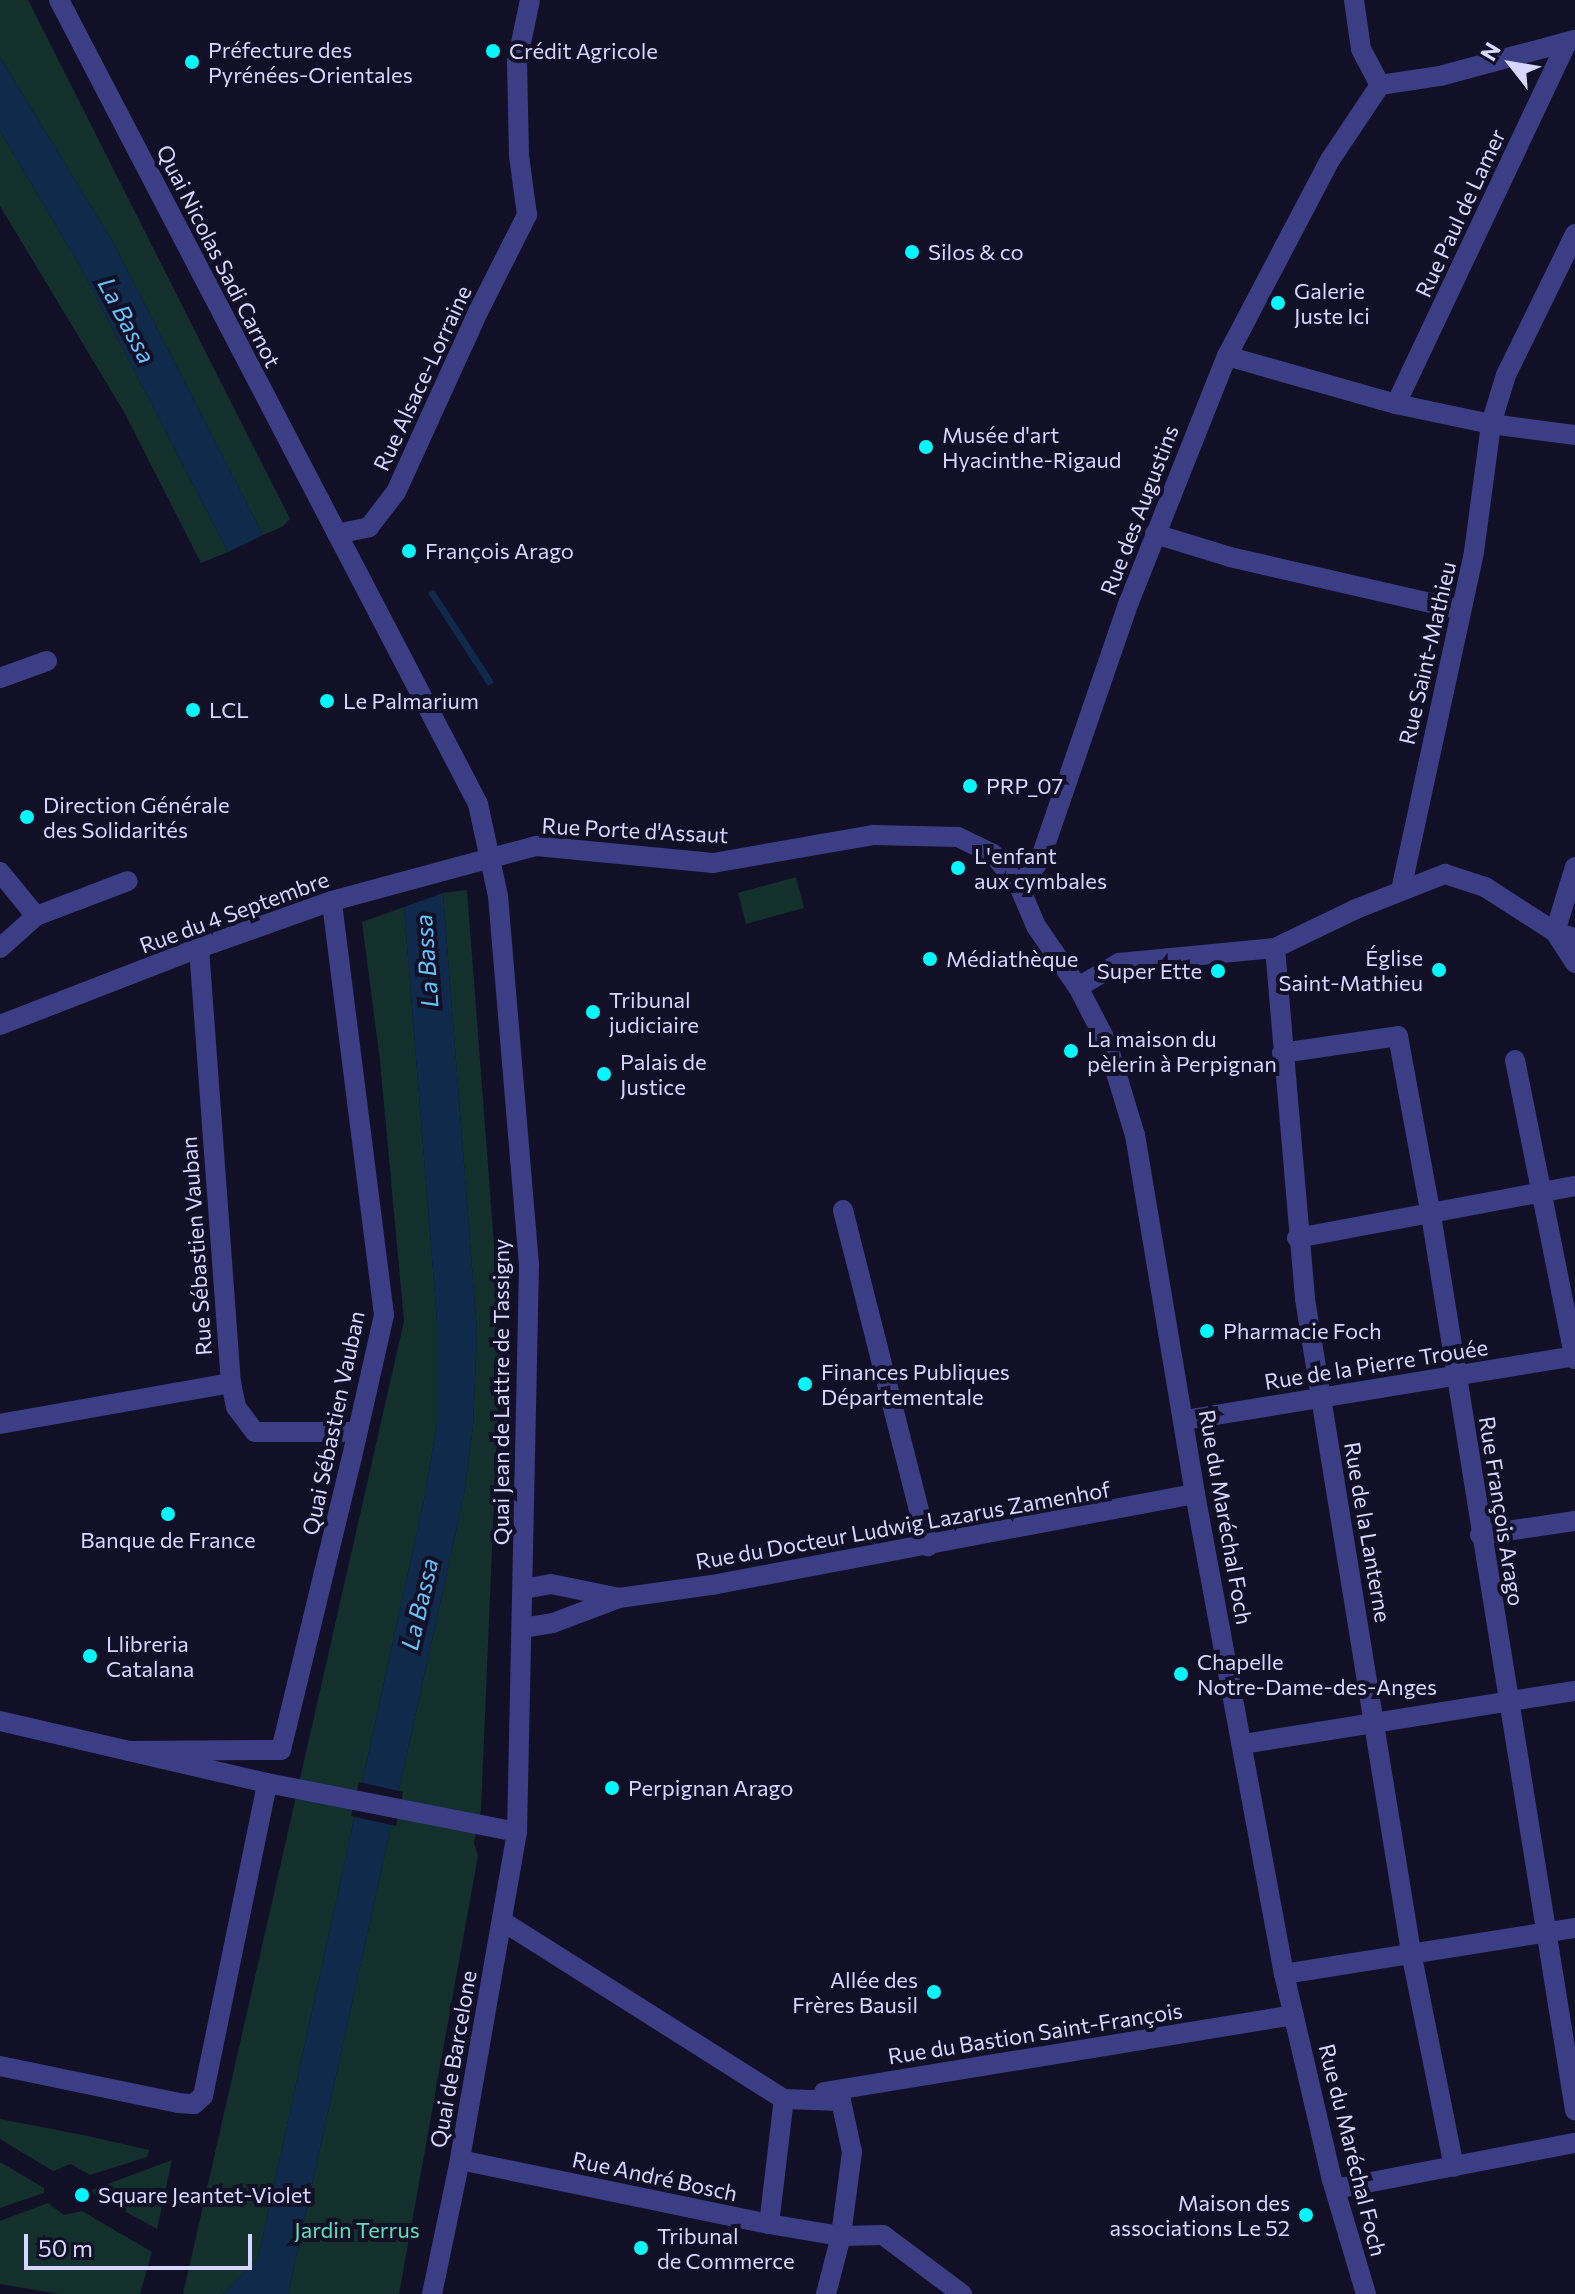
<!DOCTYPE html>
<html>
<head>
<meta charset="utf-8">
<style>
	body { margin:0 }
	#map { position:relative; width:1575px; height:2294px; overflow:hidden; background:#121026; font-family:Commissioner,sans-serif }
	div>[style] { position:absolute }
	.green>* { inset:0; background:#13302d }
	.water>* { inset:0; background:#0f2a4b }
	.pier>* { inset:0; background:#121026 }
	.street>* { height:20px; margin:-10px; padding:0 10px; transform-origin:10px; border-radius:10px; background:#3b3e85 }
	.dots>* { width:22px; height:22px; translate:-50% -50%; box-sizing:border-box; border:4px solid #121026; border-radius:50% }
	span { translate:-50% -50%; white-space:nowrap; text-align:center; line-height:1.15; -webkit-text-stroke:8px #121026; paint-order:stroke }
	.poi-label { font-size:22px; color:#d7d6ff }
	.left { translate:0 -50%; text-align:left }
	.right { translate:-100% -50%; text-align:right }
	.street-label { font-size:22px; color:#d7d6ff }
	.park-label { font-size:22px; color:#61dfb6 }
	.water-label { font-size:24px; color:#65c3fd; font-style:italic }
	.north { position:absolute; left:1471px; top:24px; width:80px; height:80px; -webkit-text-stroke:6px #121026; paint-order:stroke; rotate:301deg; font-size:22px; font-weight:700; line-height:32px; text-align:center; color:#d7d6ff }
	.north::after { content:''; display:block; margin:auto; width:28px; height:36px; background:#d7d6ff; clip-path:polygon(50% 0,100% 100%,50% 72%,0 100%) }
	.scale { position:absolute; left:24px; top:2234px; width:228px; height:36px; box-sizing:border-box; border:4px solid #d7d6ff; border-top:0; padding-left:10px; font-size:24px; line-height:28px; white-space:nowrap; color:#d7d6ff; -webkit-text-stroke:6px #121026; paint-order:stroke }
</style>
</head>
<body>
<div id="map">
	<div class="green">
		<div style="clip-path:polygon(0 0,28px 0,290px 519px,282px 527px,263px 535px,114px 244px,0 57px)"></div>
		<div style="clip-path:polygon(0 131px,80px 266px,228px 552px,201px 563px,124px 412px,0 206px)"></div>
		<div style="clip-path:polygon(796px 877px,804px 908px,746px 924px,738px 893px)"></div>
		<div style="clip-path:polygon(467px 890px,501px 1336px,481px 1809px,474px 1843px,478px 1856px,399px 2294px,288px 2294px,464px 1495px,473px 1426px,477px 1332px,443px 893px)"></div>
		<div style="clip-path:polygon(404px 907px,437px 1320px,437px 1424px,425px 1495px,258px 2258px,223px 2294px,183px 2294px,404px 1321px,380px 1061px,362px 922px)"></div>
		<div style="clip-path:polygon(0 2119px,88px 2136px,149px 2150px,147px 2157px,90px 2175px,71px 2164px,53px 2171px,0 2139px)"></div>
		<div style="clip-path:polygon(172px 2160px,157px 2229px,119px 2208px,121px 2204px,115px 2200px,112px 2204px,89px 2191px)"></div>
		<div style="clip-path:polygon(0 2162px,44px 2188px,44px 2193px,0 2208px)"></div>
		<div style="clip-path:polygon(48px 2203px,64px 2215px,82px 2211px,152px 2252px,140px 2294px,59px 2294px,0 2284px,0 2221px)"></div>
	</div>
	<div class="water">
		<div style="clip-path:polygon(0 57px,114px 244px,263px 535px,228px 552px,80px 266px,0 131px)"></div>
		<div style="clip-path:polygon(434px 590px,494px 682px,488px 686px,428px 593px)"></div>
		<div style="clip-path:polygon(443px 893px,477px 1332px,473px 1426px,464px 1495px,288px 2294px,223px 2294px,258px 2258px,425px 1495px,437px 1424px,437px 1320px,404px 907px)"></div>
	</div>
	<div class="pier">
		<div style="clip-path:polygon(359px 1782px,403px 1792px,396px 1826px,351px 1816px)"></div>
	</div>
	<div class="street">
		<div style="left:59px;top:0;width:907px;rotate:62.47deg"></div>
		<div style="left:478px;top:804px;width:94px;rotate:77.7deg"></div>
		<div style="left:498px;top:896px;width:370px;rotate:85.2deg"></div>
		<div style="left:529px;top:1265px;width:567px;rotate:91.21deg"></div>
		<div style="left:517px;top:1832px;width:333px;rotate:99.9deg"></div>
		<div style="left:460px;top:2160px;width:137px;rotate:101.8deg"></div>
		<div style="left:1354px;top:0;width:49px;rotate:81.9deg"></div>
		<div style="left:1361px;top:49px;width:41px;rotate:62.2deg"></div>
		<div style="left:1380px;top:85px;width:61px;rotate:-8.5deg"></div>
		<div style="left:1440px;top:76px;width:139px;rotate:-15deg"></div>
		<div style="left:1227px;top:356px;width:176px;rotate:15.9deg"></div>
		<div style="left:1396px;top:404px;width:97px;rotate:11.9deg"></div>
		<div style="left:1491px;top:424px;width:85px;rotate:7.5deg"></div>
		<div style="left:1396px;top:404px;width:399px;rotate:-64.7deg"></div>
		<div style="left:337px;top:534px;width:33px;rotate:-12deg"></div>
		<div style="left:369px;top:527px;width:44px;rotate:-52.4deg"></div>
		<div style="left:396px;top:492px;width:198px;rotate:-65.5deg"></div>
		<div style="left:478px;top:312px;width:109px;rotate:-63.2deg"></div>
		<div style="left:527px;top:215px;width:60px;rotate:-97.7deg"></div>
		<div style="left:519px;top:156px;width:94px;rotate:-91.2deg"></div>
		<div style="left:517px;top:62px;width:63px;rotate:-78.2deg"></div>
		<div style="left:1155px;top:534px;width:78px;rotate:17deg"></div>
		<div style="left:1230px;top:557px;width:237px;rotate:12.9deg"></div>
		<div style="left:0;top:678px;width:50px;rotate:-19.9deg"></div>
		<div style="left:0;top:872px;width:57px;rotate:50.7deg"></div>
		<div style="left:1019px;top:886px;width:33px;rotate:-51deg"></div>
		<div style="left:1040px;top:860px;width:273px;rotate:-71deg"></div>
		<div style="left:1129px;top:602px;width:265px;rotate:-68.3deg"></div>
		<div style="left:1227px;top:356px;width:221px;rotate:-62.3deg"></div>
		<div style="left:1330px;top:160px;width:90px;rotate:-56.3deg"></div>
		<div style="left:1401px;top:890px;width:346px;rotate:-77.8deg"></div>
		<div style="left:1474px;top:552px;width:129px;rotate:-82.4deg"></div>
		<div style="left:1491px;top:424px;width:51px;rotate:-73deg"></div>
		<div style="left:1506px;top:375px;width:157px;rotate:-63.9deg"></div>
		<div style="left:1555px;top:932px;width:68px;rotate:-72.9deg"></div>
		<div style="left:1555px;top:932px;width:37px;rotate:57deg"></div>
		<div style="left:0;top:948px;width:48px;rotate:-41.6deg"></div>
		<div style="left:36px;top:916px;width:98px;rotate:-20.8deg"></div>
		<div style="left:199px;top:948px;width:436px;rotate:85.8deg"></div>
		<div style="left:231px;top:1383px;width:25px;rotate:78deg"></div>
		<div style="left:236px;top:1407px;width:31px;rotate:53deg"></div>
		<div style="left:255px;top:1432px;width:102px"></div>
		<div style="left:1275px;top:948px;width:352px;rotate:85.1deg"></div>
		<div style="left:1305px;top:1299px;width:662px;rotate:80.78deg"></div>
		<div style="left:1411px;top:1952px;width:219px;rotate:78.7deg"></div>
		<div style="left:1078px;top:987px;width:48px;rotate:-30.3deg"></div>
		<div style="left:1119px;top:963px;width:157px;rotate:-5.5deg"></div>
		<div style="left:1275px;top:948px;width:90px;rotate:-25.7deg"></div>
		<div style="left:1356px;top:909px;width:96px;rotate:-21.5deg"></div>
		<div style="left:1445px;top:874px;width:42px;rotate:18deg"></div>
		<div style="left:1485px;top:887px;width:83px;rotate:32.7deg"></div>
		<div style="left:1555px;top:932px;width:21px;rotate:17deg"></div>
		<div style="left:0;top:1025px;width:213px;rotate:-21.2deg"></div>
		<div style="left:199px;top:948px;width:141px;rotate:-19.5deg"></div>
		<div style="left:332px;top:901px;width:211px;rotate:-15.1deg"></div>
		<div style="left:536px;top:846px;width:178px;rotate:5.5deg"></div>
		<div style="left:713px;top:863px;width:162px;rotate:-9.9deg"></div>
		<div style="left:873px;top:835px;width:85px;rotate:1.3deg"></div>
		<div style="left:958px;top:837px;width:39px;rotate:26deg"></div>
		<div style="left:993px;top:854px;width:41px;rotate:50.9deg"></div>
		<div style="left:1019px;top:886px;width:43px;rotate:67deg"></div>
		<div style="left:1036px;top:926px;width:74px;rotate:55.5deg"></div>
		<div style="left:1078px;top:987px;width:63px;rotate:62.6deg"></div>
		<div style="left:1107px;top:1043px;width:96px;rotate:73.1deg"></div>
		<div style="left:1135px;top:1135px;width:364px;rotate:80.5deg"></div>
		<div style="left:1195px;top:1494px;width:488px;rotate:79.5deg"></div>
		<div style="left:1284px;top:1974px;width:212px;rotate:76.9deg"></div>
		<div style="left:1332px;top:2180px;width:119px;rotate:73.4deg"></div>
		<div style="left:1282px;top:1053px;width:117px;rotate:-8.3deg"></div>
		<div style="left:1398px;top:1036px;width:182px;rotate:79.6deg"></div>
		<div style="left:1431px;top:1215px;width:907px;rotate:80.86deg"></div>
		<div style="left:1515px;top:1060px;width:305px;rotate:78.7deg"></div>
		<div style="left:843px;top:1210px;width:347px;rotate:75.8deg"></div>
		<div style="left:1297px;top:1238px;width:283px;rotate:-10.6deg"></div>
		<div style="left:1185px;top:1420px;width:395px;rotate:-9.3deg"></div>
		<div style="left:0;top:1424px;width:235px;rotate:-10.1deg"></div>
		<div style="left:1480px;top:1535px;width:96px;rotate:-8.4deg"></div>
		<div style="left:523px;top:1589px;width:28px;rotate:-10deg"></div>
		<div style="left:551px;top:1584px;width:69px;rotate:11.6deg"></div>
		<div style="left:522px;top:1628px;width:31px;rotate:-9deg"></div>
		<div style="left:553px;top:1623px;width:71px;rotate:-20.7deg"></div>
		<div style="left:619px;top:1598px;width:94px;rotate:-8deg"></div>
		<div style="left:712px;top:1585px;width:491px;rotate:-10.7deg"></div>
		<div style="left:0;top:1721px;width:274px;rotate:13.1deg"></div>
		<div style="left:267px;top:1783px;width:255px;rotate:11.1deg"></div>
		<div style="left:1243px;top:1744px;width:336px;rotate:-9.1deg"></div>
		<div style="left:128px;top:1751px;width:153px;rotate:-0.4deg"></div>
		<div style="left:281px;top:1750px;width:301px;rotate:-76.4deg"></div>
		<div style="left:352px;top:1457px;width:146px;rotate:-77.3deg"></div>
		<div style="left:384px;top:1315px;width:417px;rotate:-97.2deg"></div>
		<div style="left:502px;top:1921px;width:333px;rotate:32.3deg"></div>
		<div style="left:784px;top:2099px;width:57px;rotate:2deg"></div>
		<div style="left:841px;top:2101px;width:52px;rotate:77.8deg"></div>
		<div style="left:852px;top:2152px;width:85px;rotate:97.5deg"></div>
		<div style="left:841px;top:2236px;width:60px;rotate:104.5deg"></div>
		<div style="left:1284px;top:1974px;width:295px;rotate:-9deg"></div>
		<div style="left:0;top:2066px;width:182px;rotate:11.7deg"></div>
		<div style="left:178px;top:2103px;width:16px;rotate:4deg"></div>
		<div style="left:194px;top:2104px;width:12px;rotate:-42deg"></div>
		<div style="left:203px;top:2096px;width:319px;rotate:-78.4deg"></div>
		<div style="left:824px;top:2092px;width:476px;rotate:-9.3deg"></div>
		<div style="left:460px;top:2160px;width:316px;rotate:11.7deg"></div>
		<div style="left:769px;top:2224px;width:73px;rotate:9.5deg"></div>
		<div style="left:841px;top:2236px;width:42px;rotate:-1.4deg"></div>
		<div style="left:883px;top:2235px;width:99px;rotate:36.8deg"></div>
		<div style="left:1335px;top:2189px;width:244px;rotate:-10.9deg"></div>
		<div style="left:769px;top:2224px;width:126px;rotate:-83.2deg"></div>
	</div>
	<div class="dots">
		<div style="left:493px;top:51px;background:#04f7fc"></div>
		<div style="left:192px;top:62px;background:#04f7fc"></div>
		<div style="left:912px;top:252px;background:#04f7fc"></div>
		<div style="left:1278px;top:303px;background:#04f7fc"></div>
		<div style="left:926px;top:447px;background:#04f7fc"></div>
		<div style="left:409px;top:551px;background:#04f7fc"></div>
		<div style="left:327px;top:701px;background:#04f7fc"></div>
		<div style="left:193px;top:710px;background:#04f7fc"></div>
		<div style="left:970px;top:786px;background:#04f7fc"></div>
		<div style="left:27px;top:817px;background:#04f7fc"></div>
		<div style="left:958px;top:868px;background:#04f7fc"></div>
		<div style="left:930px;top:959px;background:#04f7fc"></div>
		<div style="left:1439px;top:970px;background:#04f7fc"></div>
		<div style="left:1218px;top:971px;background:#04f7fc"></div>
		<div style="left:593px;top:1012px;background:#04f7fc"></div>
		<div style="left:1071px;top:1051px;background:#04f7fc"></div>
		<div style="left:604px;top:1074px;background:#04f7fc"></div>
		<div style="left:1207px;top:1331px;background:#04f7fc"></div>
		<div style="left:805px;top:1384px;background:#04f7fc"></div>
		<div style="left:168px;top:1514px;background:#04f7fc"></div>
		<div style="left:90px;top:1656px;background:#04f7fc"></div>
		<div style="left:1181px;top:1674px;background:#04f7fc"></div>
		<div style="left:612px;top:1788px;background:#04f7fc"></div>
		<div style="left:934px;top:1992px;background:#04f7fc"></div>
		<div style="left:82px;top:2195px;background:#04f7fc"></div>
		<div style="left:1306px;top:2215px;background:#04f7fc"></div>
		<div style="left:641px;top:2248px;background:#04f7fc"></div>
	</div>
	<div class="poi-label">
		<span class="left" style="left:208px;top:62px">Préfecture des<br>Pyrénées-Orientales</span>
		<span class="left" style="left:509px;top:51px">Crédit Agricole</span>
		<span class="left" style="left:928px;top:252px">Silos &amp; co</span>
		<span class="left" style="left:1294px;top:303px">Galerie<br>Juste Ici</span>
		<span class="left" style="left:942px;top:447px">Musée d'art<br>Hyacinthe-Rigaud</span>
		<span class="left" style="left:425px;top:551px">François Arago</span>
		<span class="left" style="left:343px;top:701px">Le Palmarium</span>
		<span class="left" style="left:209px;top:710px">LCL</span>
		<span class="left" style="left:986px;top:786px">PRP_07</span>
		<span class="left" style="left:43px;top:817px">Direction Générale<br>des Solidarités</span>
		<span class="left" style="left:974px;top:868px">L'enfant<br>aux cymbales</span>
		<span class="right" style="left:1423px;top:970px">Église<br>Saint-Mathieu</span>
		<span class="left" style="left:946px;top:959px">Médiathèque</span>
		<span class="right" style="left:1202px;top:971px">Super Ette</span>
		<span class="left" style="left:609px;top:1012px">Tribunal<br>judiciaire</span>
		<span class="left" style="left:1087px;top:1051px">La maison du<br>pèlerin à Perpignan</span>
		<span class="left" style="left:620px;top:1074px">Palais de<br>Justice</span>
		<span class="left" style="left:1223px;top:1331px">Pharmacie Foch</span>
		<span class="left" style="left:821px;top:1384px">Finances Publiques<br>Départementale</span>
		<span style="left:168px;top:1540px">Banque de France</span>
		<span class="left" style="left:106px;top:1656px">Llibreria<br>Catalana</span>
		<span class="left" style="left:1197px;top:1674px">Chapelle<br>Notre-Dame-des-Anges</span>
		<span class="left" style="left:628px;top:1788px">Perpignan Arago</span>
		<span class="right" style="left:918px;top:1992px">Allée des<br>Frères Bausil</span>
		<span class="left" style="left:98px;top:2195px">Square Jeantet-Violet</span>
		<span class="right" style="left:1290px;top:2215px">Maison des<br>associations Le 52</span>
		<span class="left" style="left:657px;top:2248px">Tribunal<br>de Commerce</span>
	</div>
	<div class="street-label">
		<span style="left:1460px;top:213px;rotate:-65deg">Rue Paul de Lamer</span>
		<span style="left:219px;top:256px;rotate:63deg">Quai Nicolas Sadi Carnot</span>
		<span style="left:422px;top:378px;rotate:-65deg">Rue Alsace-Lorraine</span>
		<span style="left:1139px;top:510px;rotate:-69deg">Rue des Augustins</span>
		<span style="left:1427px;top:653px;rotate:-77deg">Rue Saint-Mathieu</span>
		<span style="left:635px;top:830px;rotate:3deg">Rue Porte d'Assaut</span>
		<span style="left:234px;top:912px;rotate:-20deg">Rue du 4 Septembre</span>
		<span style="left:196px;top:1246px;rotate:-94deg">Rue Sébastien Vauban</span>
		<span style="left:1376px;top:1364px;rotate:-9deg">Rue de la Pierre Trouée</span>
		<span style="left:501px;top:1392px;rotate:-90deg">Quai Jean de Lattre de Tassigny</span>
		<span style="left:333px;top:1423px;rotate:-78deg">Quai Sébastien Vauban</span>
		<span style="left:1502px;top:1511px;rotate:81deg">Rue François Arago</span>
		<span style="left:1226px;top:1517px;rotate:80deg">Rue du Maréchal Foch</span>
		<span style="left:903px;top:1525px;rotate:-10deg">Rue du Docteur Ludwig Lazarus Zamenhof</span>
		<span style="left:1368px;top:1532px;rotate:80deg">Rue de la Lanterne</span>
		<span style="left:1035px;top:2033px;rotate:-9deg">Rue du Bastion Saint-François</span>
		<span style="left:453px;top:2059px;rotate:-80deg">Quai de Barcelone</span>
		<span style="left:1353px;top:2150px;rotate:76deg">Rue du Maréchal Foch</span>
		<span style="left:655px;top:2176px;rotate:12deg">Rue André Bosch</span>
	</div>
	<div class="park-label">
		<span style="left:357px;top:2230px">Jardin Terrus</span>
	</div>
	<div class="water-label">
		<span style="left:127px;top:320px;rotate:62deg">La Bassa</span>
		<span style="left:426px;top:961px;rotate:-94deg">La Bassa</span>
		<span style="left:419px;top:1604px;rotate:-77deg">La Bassa</span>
	</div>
	<div class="north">N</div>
	<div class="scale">50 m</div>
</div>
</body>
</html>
